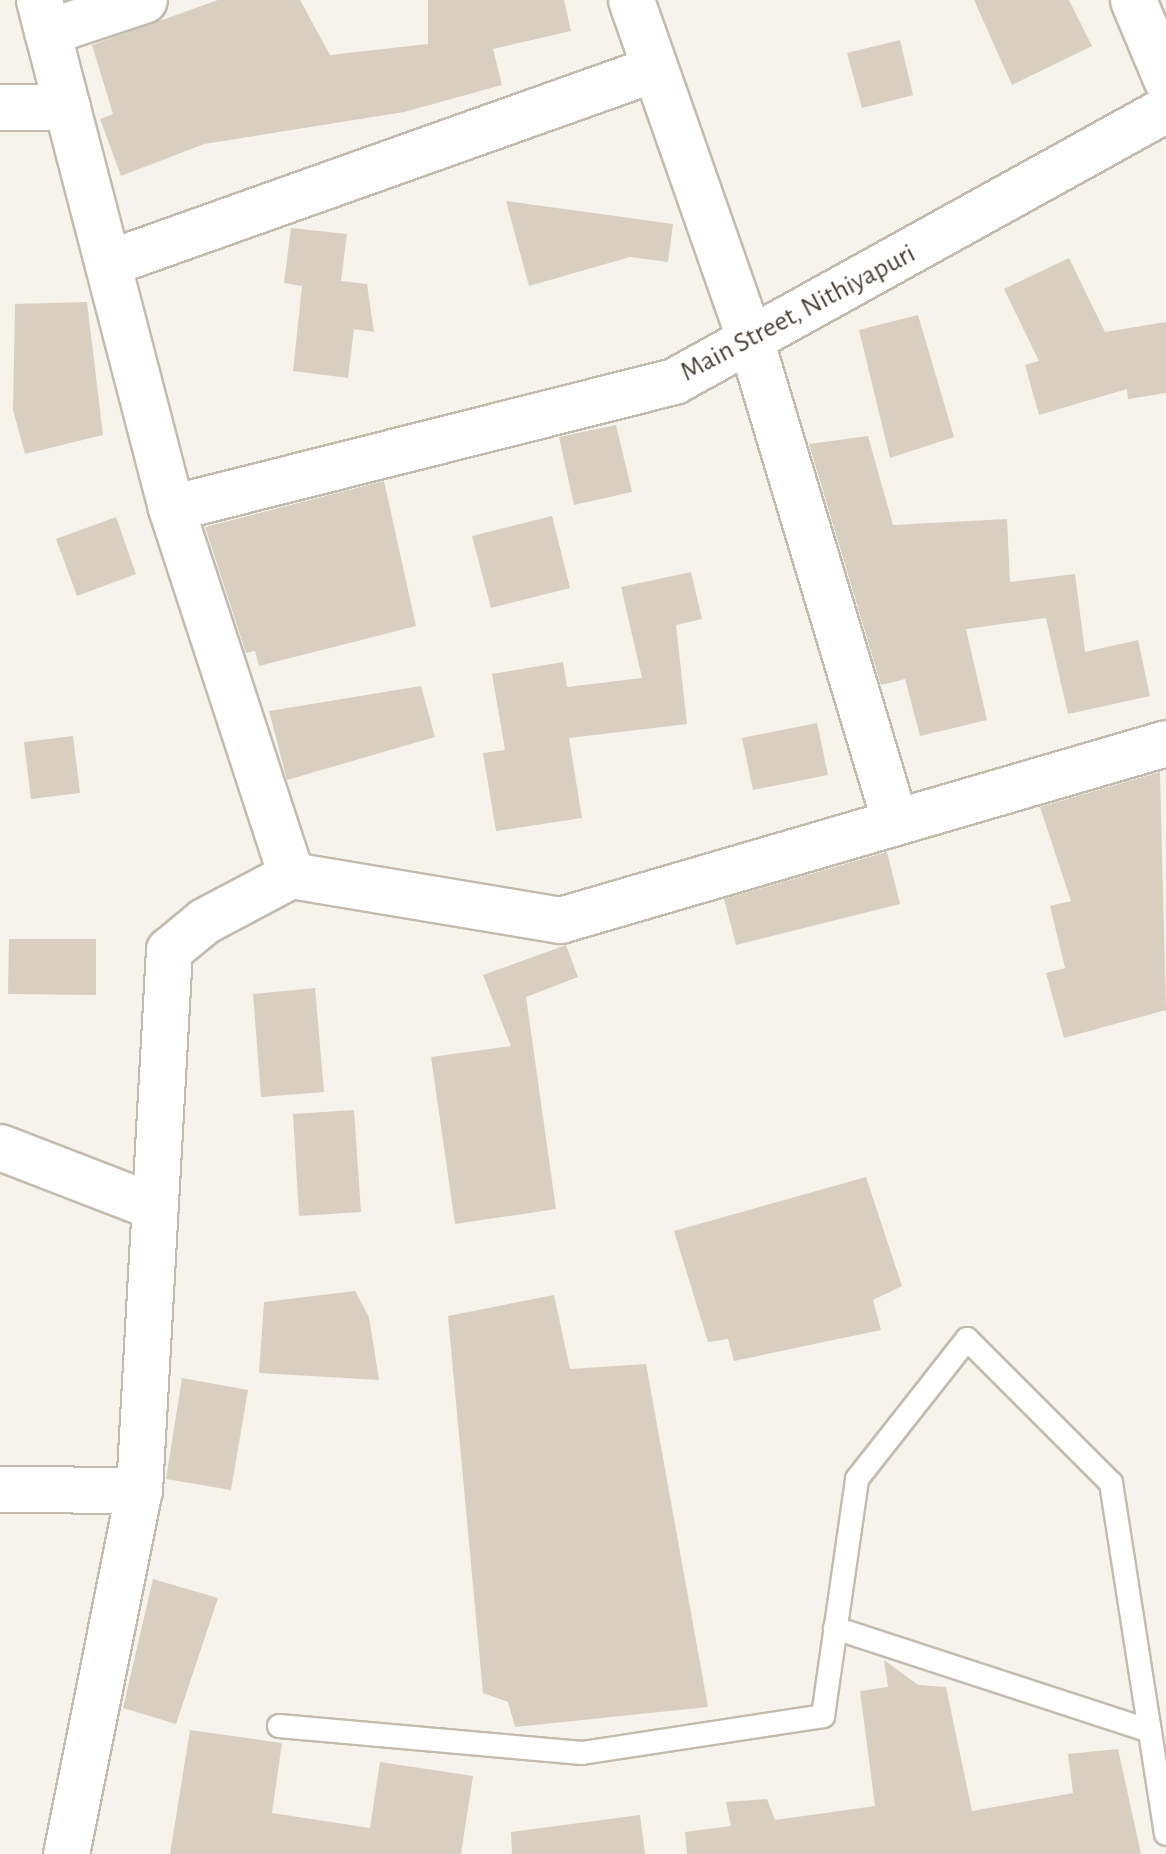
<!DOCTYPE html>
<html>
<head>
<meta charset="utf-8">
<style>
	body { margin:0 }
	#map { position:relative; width:1166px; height:1854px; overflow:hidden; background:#f6f3ec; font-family:"Alegreya Sans",sans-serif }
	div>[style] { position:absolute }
	.building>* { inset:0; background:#d8cfc1 }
	.roads { filter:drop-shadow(2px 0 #c2bbae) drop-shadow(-2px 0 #c2bbae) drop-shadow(0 2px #c2bbae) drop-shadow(0 -2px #c2bbae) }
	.service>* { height:22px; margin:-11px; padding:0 11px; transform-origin:11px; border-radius:11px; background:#fff }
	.minor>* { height:45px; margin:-22.5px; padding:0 22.5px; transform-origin:22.5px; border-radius:22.5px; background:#fff }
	span { translate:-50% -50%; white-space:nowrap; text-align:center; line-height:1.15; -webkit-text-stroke:8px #fff; paint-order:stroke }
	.street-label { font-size:28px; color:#4b4439 }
</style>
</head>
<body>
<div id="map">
	<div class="building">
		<div style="clip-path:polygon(218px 0,300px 0,330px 55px,428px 44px,428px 0,564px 0,571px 31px,493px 49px,502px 85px,404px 112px,204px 144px,121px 176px,100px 119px,113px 114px,92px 45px)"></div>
		<div style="clip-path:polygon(974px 0,1069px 0,1092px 46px,1012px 85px)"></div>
		<div style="clip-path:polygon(900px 40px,913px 95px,862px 108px,847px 53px)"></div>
		<div style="clip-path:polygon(506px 201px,673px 224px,668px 262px,630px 257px,529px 286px)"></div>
		<div style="clip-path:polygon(291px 228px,347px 234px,341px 281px,367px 284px,374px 332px,354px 329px,348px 378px,293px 371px,302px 286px,284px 283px)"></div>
		<div style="clip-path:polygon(1069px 258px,1105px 332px,1166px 322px,1166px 393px,1128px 399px,1127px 389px,1039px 415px,1025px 365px,1039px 361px,1004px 289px)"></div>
		<div style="clip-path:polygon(87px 302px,103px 435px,25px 454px,13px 410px,15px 304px)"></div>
		<div style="clip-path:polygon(918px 315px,954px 437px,890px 458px,859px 330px)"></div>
		<div style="clip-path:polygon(616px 425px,632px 492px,574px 505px,559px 437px)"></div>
		<div style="clip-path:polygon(868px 436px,893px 525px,1007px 519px,1010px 582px,1075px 574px,1085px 652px,1138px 640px,1150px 696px,1068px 714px,1046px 618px,966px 629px,987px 720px,920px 736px,905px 679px,881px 685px,809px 444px)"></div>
		<div style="clip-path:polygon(384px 481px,416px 626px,259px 666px,255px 651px,246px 653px,205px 527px)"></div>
		<div style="clip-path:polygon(552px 516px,570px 588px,491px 608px,472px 536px)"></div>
		<div style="clip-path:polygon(116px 517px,136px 574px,77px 596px,56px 539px)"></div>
		<div style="clip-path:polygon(691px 572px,702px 619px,676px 625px,687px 724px,569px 738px,582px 818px,496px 831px,483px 753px,505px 750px,492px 674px,563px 662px,567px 687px,642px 678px,621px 587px)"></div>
		<div style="clip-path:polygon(421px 686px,435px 737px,287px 780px,269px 711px)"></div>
		<div style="clip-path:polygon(817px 723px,828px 775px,753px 790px,742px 738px)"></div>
		<div style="clip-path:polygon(73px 736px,80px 793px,31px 799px,24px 742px)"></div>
		<div style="clip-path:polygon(1160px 772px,1166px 1010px,1064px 1038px,1046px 973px,1065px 968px,1050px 906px,1071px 901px,1040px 807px)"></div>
		<div style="clip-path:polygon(887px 852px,900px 904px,736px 945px,724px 899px)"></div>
		<div style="clip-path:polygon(9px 939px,96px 939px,96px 995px,8px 994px)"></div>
		<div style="clip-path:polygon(566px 945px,578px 977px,526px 997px,556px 1209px,455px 1224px,431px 1057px,511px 1046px,483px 975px)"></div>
		<div style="clip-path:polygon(315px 988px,324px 1092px,261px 1097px,253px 994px)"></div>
		<div style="clip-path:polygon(354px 1110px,361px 1212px,299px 1216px,293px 1114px)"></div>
		<div style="clip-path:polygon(866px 1177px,902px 1286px,873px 1300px,881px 1330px,734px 1361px,728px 1339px,708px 1342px,674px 1231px)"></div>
		<div style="clip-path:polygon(355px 1291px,369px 1317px,379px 1380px,259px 1373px,264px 1302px)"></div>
		<div style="clip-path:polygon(554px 1295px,570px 1369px,646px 1364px,708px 1707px,515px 1727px,508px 1702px,483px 1693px,448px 1316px)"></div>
		<div style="clip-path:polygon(182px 1378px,248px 1390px,231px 1490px,166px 1479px)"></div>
		<div style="clip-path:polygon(153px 1579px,218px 1598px,176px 1724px,123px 1708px)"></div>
		<div style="clip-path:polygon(884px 1660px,918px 1685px,946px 1687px,972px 1811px,1073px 1793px,1068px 1754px,1118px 1749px,1141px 1854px,687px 1854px,685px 1832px,731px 1826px,726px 1802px,767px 1799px,775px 1820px,875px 1806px,860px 1691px,888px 1687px)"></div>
		<div style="clip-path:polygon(190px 1730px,282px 1743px,272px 1813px,370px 1828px,380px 1762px,473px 1776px,461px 1854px,170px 1854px)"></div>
		<div style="clip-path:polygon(640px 1815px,645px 1854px,512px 1854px,511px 1832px)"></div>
	</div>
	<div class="roads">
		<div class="service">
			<div style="left:835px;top:1628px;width:331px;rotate:18.1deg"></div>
			<div style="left:279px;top:1726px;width:304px;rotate:5.1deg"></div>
			<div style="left:582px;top:1753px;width:244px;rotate:-8.7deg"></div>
			<div style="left:823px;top:1716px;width:239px;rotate:-81.8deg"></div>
			<div style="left:857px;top:1479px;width:178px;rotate:-51.8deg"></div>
			<div style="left:967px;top:1339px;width:204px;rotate:45deg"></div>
			<div style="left:1111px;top:1483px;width:355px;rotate:81.1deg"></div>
		</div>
		<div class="minor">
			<div style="left:39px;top:0;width:525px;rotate:75.43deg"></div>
			<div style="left:171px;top:508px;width:386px;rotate:71.9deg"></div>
			<div style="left:631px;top:0;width:362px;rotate:70.7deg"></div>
			<div style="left:751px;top:342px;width:501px;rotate:73.3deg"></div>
			<div style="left:1133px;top:0;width:86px;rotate:67.3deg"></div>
			<div style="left:47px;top:32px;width:102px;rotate:-18.3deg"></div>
			<div style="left:0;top:107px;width:67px"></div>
			<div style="left:108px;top:263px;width:578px;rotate:-19.59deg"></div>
			<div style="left:171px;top:508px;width:519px;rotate:-14.17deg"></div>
			<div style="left:674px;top:381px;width:562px;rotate:-28.94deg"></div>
			<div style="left:0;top:1147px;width:164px;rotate:21.1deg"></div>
			<div style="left:0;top:1489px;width:139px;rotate:0.4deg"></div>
			<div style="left:66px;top:1854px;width:371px;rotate:-78.7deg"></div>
			<div style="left:139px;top:1490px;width:541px;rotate:-86.82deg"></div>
			<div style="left:169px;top:950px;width:45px;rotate:-39.6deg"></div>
			<div style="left:204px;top:921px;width:98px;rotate:-27.9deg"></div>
			<div style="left:291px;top:875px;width:273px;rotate:9.5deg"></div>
			<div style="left:560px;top:920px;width:631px;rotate:-16.28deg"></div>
		</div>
	</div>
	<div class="street-label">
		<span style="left:798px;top:313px;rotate:-28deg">Main Street, Nithiyapuri</span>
	</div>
</div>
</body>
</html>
